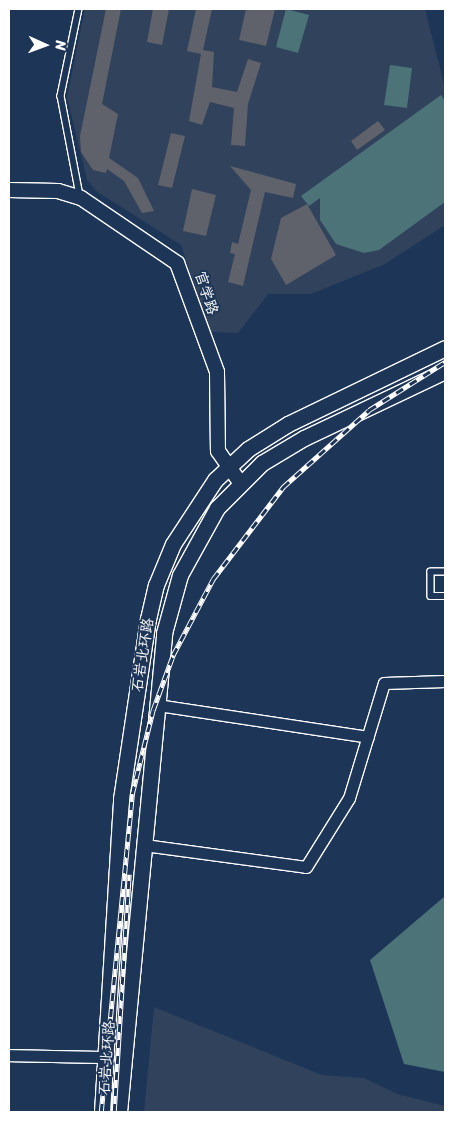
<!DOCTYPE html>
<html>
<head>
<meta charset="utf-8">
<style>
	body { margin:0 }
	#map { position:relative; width:454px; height:1121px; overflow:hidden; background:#1d3557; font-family:Sriracha,"LXGW WenKai TC",sans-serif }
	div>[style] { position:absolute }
	.built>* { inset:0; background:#31425d }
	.green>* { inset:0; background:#4b7378 }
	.building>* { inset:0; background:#5f626a }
	.roads { filter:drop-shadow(1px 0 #fff) drop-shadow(-1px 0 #fff) drop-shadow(0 1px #fff) drop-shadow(0 -1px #fff) }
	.service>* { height:5.5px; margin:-2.75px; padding:0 2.75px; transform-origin:2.75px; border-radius:2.75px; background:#1d3557 }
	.minor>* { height:11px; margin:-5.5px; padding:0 5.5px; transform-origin:5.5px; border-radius:5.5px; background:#1d3557 }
	.tertiary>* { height:14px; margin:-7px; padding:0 7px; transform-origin:7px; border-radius:7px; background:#1d3557 }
	.secondary>* { height:15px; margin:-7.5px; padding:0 7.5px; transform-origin:7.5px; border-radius:7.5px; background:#1d3557 }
	.rail>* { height:4.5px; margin-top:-2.25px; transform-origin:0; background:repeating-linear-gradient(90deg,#1d3557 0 8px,#fff 0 16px); box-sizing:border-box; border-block:1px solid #fff }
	span { translate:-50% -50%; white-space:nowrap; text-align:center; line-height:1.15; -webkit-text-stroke:4px #1d3557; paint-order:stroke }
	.street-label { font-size:15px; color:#fff }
	.frame { position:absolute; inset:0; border:10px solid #fff; pointer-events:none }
	.north { position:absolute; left:20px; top:20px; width:50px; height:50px; -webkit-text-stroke:4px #1d3557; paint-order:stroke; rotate:92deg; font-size:14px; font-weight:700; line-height:20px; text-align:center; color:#fff }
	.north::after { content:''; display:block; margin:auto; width:18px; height:22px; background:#fff; clip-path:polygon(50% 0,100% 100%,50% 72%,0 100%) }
</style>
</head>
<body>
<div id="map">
	<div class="built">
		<div style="clip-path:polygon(85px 9px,425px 9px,445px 88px,445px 225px,385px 264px,311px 294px,268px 294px,238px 333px,210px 332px,181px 245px,96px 191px,87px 180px,67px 97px)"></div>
		<div style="clip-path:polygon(154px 1007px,322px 1075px,364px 1078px,397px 1094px,445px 1106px,445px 1112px,144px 1112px)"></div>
	</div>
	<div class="green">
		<div style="clip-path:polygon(286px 9px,309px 15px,298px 53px,276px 47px)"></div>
		<div style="clip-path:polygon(390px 65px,412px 68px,407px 108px,384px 105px)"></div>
		<div style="clip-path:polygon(441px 95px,445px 101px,445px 202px,379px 250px,364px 253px,336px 244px,320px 220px,320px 198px,309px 206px,301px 196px)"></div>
		<div style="clip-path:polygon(445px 896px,445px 1072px,404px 1064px,370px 960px)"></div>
	</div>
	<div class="building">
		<div style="clip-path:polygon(106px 9px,121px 9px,102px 104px,118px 114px,109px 158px,138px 178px,154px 211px,142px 213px,124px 181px,107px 169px,106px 173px,93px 170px,81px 152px,80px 136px)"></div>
		<div style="clip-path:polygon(153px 9px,169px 9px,162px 45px,147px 42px)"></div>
		<div style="clip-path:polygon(196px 9px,212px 9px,203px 50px,214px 52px,212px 87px,237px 92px,248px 59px,261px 63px,248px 104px,245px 146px,231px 145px,234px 108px,210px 102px,202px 125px,189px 121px,201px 54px,187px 51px)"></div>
		<div style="clip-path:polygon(246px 9px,275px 9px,266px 46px,239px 40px)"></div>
		<div style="clip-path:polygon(378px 121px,385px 130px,357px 150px,351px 141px)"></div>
		<div style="clip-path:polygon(171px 133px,185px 136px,172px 188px,158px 185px)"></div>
		<div style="clip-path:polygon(230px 166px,296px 184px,293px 198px,265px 192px,243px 286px,228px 282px,235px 254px,230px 253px,232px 242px,238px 244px,251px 190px)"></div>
		<div style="clip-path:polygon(192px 189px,216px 195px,206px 236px,183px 231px)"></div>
		<div style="clip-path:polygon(307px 204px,336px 255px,286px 285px,271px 259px,281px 218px)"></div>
	</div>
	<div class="roads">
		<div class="service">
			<div style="left:79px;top:9px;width:89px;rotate:101.7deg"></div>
			<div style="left:61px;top:96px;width:102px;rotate:79.2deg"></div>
			<div style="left:445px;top:572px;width:14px;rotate:180deg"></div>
			<div style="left:431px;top:572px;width:24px;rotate:90deg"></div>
			<div style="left:431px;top:596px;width:14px"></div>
		</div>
		<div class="minor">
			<div style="left:157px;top:705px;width:213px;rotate:8.6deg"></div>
			<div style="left:144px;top:845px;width:163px;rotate:7.7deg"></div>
			<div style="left:306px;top:867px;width:81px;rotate:-58.1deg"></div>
			<div style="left:349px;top:798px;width:120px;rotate:-73.1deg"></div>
			<div style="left:384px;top:683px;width:61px;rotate:-1.9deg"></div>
			<div style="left:9px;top:1055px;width:99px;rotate:1.2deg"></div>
		</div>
		<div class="tertiary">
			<div style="left:9px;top:190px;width:49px;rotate:1.2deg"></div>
			<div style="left:58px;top:191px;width:24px;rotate:17deg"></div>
			<div style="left:81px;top:198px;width:116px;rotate:34.1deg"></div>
			<div style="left:177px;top:263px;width:116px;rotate:69.8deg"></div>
			<div style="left:217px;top:372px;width:79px;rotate:89.3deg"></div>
			<div style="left:218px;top:451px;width:39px;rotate:55deg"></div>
		</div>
		<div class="secondary">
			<div style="left:102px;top:1112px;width:314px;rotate:-86.5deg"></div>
			<div style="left:121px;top:799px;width:182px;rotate:-81.5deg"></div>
			<div style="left:148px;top:619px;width:35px;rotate:-77deg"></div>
			<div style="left:156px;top:585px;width:44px;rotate:-67.5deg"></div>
			<div style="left:173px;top:544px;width:77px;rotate:-56.7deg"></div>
			<div style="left:215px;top:480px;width:45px;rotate:-43.2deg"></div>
			<div style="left:248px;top:449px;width:47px;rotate:-32deg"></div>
			<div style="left:288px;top:424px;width:174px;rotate:-25.8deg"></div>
			<div style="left:119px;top:1112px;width:481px;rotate:-84.6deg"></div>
			<div style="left:164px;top:633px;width:60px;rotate:-74.6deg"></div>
			<div style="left:180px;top:575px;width:77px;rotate:-61.1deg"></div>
			<div style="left:217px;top:508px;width:64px;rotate:-45deg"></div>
			<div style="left:262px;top:463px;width:49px;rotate:-30.8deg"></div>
			<div style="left:304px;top:438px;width:156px;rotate:-25.4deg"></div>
		</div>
	</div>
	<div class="rail">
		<div style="left:101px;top:1112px;width:320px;rotate:-84.4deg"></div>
		<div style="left:132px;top:794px;width:87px;rotate:-76deg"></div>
		<div style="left:153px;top:710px;width:59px;rotate:-70deg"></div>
		<div style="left:173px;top:655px;width:86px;rotate:-62.2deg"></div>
		<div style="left:213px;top:579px;width:116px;rotate:-52.7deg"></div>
		<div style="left:283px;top:487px;width:115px;rotate:-41.8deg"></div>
		<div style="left:369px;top:410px;width:90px;rotate:-32.3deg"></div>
		<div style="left:114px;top:1112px;width:238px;rotate:-86.4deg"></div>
	</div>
	<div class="street-label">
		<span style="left:206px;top:293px;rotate:72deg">官学路</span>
		<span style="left:143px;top:655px;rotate:-81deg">石岩北环路</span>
		<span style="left:107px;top:1058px;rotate:-86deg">石岩北环路</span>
	</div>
	<div class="frame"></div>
	<div class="north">N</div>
</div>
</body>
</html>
